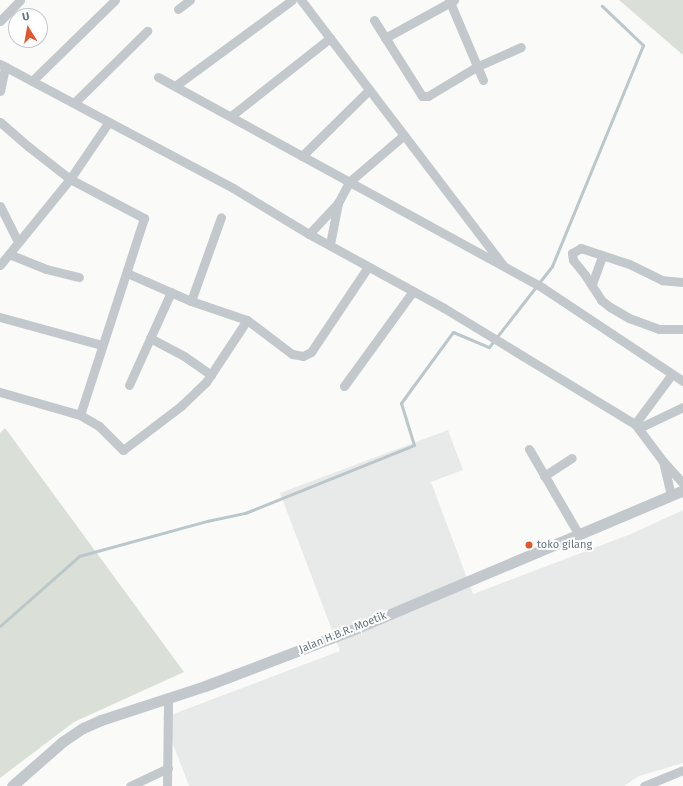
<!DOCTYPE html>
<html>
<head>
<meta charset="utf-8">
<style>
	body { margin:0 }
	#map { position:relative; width:683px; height:786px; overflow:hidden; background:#fafaf8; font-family:"Fira Sans",sans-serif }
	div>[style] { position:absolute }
	.built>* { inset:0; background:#e8e9e9 }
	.green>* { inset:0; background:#dadfd7 }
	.stream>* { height:3px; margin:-1.5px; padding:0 1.5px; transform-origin:1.5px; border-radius:1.5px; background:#bbc7cb }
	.minor>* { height:9px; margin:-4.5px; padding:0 4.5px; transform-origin:4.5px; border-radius:4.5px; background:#c3c8cc }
	.tertiary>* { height:11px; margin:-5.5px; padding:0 5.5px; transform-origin:5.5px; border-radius:5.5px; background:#c3c8cc }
	.dots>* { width:11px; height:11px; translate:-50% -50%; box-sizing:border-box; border:2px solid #fff; border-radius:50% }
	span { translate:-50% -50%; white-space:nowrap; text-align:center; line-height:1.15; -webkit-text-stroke:4px #fff; paint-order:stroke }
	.poi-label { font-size:11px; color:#657683 }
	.left { translate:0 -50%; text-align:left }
	.street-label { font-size:11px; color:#657683 }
	.north { position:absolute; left:8px; top:8px; width:40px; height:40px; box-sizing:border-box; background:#fff; border:1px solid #c1c8cd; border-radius:50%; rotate:349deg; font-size:11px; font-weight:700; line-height:16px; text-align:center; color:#657683 }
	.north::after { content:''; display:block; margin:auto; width:14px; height:18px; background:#e4572e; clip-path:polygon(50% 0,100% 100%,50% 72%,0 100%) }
</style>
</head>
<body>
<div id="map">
	<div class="built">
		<div style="clip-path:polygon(448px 430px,463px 470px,431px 482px,473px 594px,631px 534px,683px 510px,683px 763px,639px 776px,624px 786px,189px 786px,163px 718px,340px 651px,280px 493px)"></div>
	</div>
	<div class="green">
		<div style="clip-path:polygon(619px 0,683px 0,683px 55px)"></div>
		<div style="clip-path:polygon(5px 428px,184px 672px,74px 722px,0 778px,0 433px)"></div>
	</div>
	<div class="stream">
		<div style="left:0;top:626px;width:106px;rotate:-41.5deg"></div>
		<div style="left:79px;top:556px;width:133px;rotate:-15.3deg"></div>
		<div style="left:207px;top:521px;width:39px;rotate:-12deg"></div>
		<div style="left:245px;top:513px;width:182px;rotate:-21.9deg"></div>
		<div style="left:414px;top:445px;width:44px;rotate:-107.2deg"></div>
		<div style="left:401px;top:403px;width:88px;rotate:-53.8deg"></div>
		<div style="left:453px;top:332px;width:39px;rotate:23deg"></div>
		<div style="left:489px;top:347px;width:103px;rotate:-52.1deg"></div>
		<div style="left:552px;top:266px;width:239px;rotate:-67.6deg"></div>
		<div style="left:643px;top:45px;width:57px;rotate:-136.4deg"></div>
	</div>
	<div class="minor">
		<div style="left:301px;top:0;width:333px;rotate:52.7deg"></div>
		<div style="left:449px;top:0;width:87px;rotate:67deg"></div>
		<div style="left:178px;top:9px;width:15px;rotate:-37deg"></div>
		<div style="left:374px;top:20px;width:90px;rotate:57.7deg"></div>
		<div style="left:422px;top:96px;width:6px"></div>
		<div style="left:428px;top:96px;width:56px;rotate:-31.1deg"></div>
		<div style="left:476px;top:67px;width:49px;rotate:-24deg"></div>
		<div style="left:0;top:21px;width:29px;rotate:-46deg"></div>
		<div style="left:385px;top:38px;width:79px;rotate:-28.8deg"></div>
		<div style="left:0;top:64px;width:264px;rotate:28deg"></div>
		<div style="left:233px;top:188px;width:89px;rotate:31.2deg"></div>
		<div style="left:309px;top:234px;width:154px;rotate:28.7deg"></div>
		<div style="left:444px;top:308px;width:223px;rotate:31.3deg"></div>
		<div style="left:635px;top:424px;width:45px;rotate:53.1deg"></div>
		<div style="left:662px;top:460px;width:31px;rotate:48deg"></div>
		<div style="left:158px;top:77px;width:439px;rotate:28.7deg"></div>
		<div style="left:543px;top:288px;width:168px;rotate:33.6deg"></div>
		<div style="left:32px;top:81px;width:116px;rotate:-44.3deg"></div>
		<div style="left:175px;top:86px;width:145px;rotate:-36.3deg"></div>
		<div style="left:0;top:91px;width:25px;rotate:-78deg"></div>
		<div style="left:74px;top:103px;width:103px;rotate:-44.6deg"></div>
		<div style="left:231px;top:116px;width:126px;rotate:-38.2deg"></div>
		<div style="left:0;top:122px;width:38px;rotate:41deg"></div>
		<div style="left:29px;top:147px;width:52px;rotate:38deg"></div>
		<div style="left:70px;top:179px;width:84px;rotate:27.8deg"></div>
		<div style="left:144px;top:218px;width:207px;rotate:108deg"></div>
		<div style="left:302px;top:156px;width:94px;rotate:-44.6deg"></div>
		<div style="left:0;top:206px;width:40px;rotate:63.4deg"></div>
		<div style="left:309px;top:234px;width:42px;rotate:-46.9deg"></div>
		<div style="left:338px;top:203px;width:24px;rotate:-62deg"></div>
		<div style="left:349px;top:182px;width:72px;rotate:-40.5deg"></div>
		<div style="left:330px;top:244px;width:42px;rotate:-79deg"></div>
		<div style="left:9px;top:254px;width:40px;rotate:22deg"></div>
		<div style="left:46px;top:269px;width:34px;rotate:14deg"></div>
		<div style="left:0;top:265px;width:111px;rotate:-50.9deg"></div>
		<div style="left:70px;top:179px;width:68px;rotate:-55.8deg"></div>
		<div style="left:127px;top:273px;width:70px;rotate:23.6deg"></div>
		<div style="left:191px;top:301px;width:59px;rotate:18.7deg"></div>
		<div style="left:247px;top:320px;width:56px;rotate:37.1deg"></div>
		<div style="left:292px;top:354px;width:11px;rotate:10deg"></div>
		<div style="left:303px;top:356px;width:9px;rotate:-27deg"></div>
		<div style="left:311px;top:352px;width:102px;rotate:-56.2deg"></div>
		<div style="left:683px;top:282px;width:21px;rotate:-175deg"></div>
		<div style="left:662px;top:280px;width:37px;rotate:-154deg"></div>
		<div style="left:629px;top:264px;width:51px;rotate:-161.6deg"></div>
		<div style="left:581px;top:248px;width:10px;rotate:151deg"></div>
		<div style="left:572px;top:253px;width:7px;rotate:82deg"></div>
		<div style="left:573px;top:260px;width:19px;rotate:51deg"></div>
		<div style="left:585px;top:275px;width:30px;rotate:57deg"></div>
		<div style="left:601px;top:300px;width:11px;rotate:38deg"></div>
		<div style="left:610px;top:307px;width:22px;rotate:30deg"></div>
		<div style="left:629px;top:318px;width:32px;rotate:20deg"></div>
		<div style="left:659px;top:329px;width:24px"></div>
		<div style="left:592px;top:284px;width:30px;rotate:-70deg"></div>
		<div style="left:191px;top:301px;width:89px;rotate:-70.3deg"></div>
		<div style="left:0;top:317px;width:106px;rotate:15.4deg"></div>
		<div style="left:150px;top:338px;width:38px;rotate:28deg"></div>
		<div style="left:184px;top:356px;width:33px;rotate:35deg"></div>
		<div style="left:129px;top:385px;width:102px;rotate:-65.7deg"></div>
		<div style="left:344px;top:386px;width:117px;rotate:-54deg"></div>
		<div style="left:0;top:392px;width:83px;rotate:16deg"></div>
		<div style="left:80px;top:415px;width:22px;rotate:30deg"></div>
		<div style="left:99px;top:426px;width:34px;rotate:45deg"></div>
		<div style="left:123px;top:450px;width:73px;rotate:-37.2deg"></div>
		<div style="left:181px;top:406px;width:35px;rotate:-44deg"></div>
		<div style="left:206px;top:382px;width:74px;rotate:-56.5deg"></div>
		<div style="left:635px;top:424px;width:62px;rotate:-53.5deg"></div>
		<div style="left:639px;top:428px;width:49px;rotate:-25.5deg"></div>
		<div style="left:529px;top:449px;width:99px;rotate:59.8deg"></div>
		<div style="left:663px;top:461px;width:35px;rotate:77deg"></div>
		<div style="left:544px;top:476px;width:33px;rotate:-33deg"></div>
		<div style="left:130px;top:786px;width:42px;rotate:-25.3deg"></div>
		<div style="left:167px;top:786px;width:88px;rotate:-89.3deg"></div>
		<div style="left:644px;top:786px;width:42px;rotate:-22.3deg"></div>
	</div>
	<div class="tertiary">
		<div style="left:12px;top:786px;width:67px;rotate:-41.3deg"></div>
		<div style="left:62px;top:742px;width:25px;rotate:-34deg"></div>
		<div style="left:83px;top:728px;width:20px;rotate:-24deg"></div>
		<div style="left:101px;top:720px;width:109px;rotate:-18.1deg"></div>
		<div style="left:205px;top:686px;width:155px;rotate:-20.8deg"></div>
		<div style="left:350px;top:631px;width:362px;rotate:-22.9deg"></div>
	</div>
	<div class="dots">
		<div style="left:529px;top:545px;background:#e4572e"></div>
	</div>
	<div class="poi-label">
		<span class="left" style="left:537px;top:545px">toko gilang</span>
	</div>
	<div class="street-label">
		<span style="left:343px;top:633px;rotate:-22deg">Jalan H.B.R. Moetik</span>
	</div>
	<div class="north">U</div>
</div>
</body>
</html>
